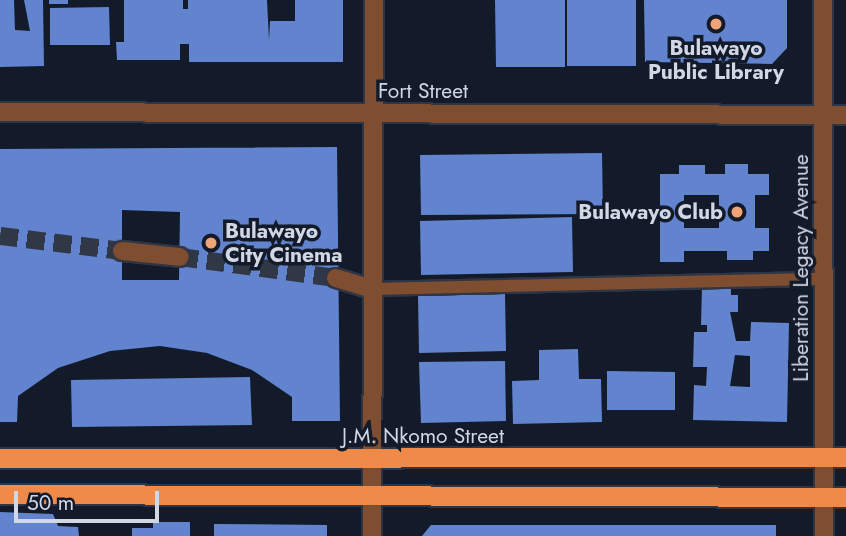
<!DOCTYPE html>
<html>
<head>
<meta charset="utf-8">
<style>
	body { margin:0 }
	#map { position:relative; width:846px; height:536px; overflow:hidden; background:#131b2b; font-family:Jost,sans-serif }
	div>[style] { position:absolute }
	.building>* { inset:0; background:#6283cd }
	.pedestrian-tunnel>* { height:18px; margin-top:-9px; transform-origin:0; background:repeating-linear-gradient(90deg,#303747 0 18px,transparent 0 27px) }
	.roads { filter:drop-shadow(2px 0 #2e3545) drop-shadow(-2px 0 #2e3545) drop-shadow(0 2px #2e3545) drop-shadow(0 -2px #2e3545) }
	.service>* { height:12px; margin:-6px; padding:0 6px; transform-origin:6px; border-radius:6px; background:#7f4d2f }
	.pedestrian>* { height:18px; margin:-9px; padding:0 9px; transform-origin:9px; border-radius:9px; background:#7f4d2f }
	.minor>* { height:18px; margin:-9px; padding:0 9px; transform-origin:9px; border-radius:9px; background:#7f4d2f }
	.trunk>* { height:19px; margin:-9.5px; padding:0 9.5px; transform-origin:9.5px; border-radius:9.5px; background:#f08a49 }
	.dots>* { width:19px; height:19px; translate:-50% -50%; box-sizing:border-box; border:4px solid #131b2b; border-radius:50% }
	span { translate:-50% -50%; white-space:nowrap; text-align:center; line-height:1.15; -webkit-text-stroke:7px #131b2b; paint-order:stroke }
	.poi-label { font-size:21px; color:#d1d7e3; font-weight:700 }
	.right { translate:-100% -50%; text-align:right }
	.left { translate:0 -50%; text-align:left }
	.street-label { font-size:21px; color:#d1d7e3 }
	.scale { position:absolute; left:14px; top:491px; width:145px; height:32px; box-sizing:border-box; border:4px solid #d1d7e3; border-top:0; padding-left:9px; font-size:21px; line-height:24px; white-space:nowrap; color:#d1d7e3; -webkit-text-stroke:5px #131b2b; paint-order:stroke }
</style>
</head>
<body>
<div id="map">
	<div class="building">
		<div style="clip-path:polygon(0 0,14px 0,15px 30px,30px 31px,24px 0,43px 0,44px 66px,0 67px)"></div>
		<div style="clip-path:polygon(49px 0,68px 0,68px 4px,49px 4px)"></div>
		<div style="clip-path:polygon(124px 0,183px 0,183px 9px,188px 9px,188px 0,267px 0,269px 40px,270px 21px,295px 21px,295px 0,343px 0,343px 62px,189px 62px,189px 44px,180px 44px,180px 60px,117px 60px,116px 42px,124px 42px)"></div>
		<div style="clip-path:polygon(495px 0,565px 0,565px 67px,496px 67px)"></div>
		<div style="clip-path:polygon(567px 0,636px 0,636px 66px,567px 66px)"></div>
		<div style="clip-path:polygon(644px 0,787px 0,787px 48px,772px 64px,645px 62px)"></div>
		<div style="clip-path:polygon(109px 7px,110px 45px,50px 45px,50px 8px)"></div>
		<div style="clip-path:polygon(evenodd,337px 147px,340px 421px,292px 421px,292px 397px,252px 370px,207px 353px,160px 346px,110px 351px,58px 368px,18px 396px,17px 422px,0 422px,0 149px,337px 147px,122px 210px,180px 212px,179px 280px,122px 280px,122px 210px)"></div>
		<div style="clip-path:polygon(602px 153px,603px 214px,421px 215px,420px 155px)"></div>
		<div style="clip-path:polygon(evenodd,725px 164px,748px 164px,748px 174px,769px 174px,769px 195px,755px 195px,755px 228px,769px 228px,769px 251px,753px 251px,753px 260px,727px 260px,727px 251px,684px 251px,684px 262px,660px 262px,660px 174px,679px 174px,679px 165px,705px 165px,705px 174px,725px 174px,725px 164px,684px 195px,719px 195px,719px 228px,684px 228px,684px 195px)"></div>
		<div style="clip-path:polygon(572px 217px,573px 272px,421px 275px,420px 221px)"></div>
		<div style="clip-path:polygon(evenodd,702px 287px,731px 288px,731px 295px,738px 295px,738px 312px,730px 312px,736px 341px,750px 341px,751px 322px,789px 323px,787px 422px,693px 420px,694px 385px,706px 386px,707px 367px,693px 367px,694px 332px,707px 332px,707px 325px,701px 325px,702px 287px,735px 355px,750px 356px,750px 387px,730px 386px,735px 355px)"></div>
		<div style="clip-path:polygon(505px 294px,506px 351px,419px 353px,418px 296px)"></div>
		<div style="clip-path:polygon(578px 349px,579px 379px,601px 379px,602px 422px,513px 424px,512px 381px,539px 380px,539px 350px)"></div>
		<div style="clip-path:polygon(505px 361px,506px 421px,421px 423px,419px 362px)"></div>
		<div style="clip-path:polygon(607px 371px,675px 372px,675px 410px,607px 410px)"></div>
		<div style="clip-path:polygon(250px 377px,252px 425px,72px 427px,71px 380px)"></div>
		<div style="clip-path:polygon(0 512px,53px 514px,58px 526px,78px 527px,79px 536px,0 536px)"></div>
		<div style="clip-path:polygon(153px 522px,190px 522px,190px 536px,132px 536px,132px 528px,153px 528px)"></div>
		<div style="clip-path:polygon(214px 524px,327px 525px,327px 536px,214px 536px)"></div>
		<div style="clip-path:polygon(431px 525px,776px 525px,776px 536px,422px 536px)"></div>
	</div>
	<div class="pedestrian-tunnel">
		<div style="left:0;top:236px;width:123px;rotate:7deg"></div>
		<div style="left:180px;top:257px;width:157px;rotate:7.7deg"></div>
	</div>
	<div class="roads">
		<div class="service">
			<div style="left:372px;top:289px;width:451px;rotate:-1.3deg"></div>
		</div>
		<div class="pedestrian">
			<div style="left:122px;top:251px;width:58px;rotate:5.9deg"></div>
			<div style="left:336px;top:278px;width:38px;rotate:17deg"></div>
		</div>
		<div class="minor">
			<div style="left:823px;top:0;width:536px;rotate:89.89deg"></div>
			<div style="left:0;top:112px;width:846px;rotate:0.2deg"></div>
			<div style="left:372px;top:536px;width:536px;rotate:-89.79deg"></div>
		</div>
		<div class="trunk">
			<div style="left:0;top:458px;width:846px;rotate:-0.07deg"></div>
			<div style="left:0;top:494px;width:846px;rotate:0.2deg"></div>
		</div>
	</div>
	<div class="dots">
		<div style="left:716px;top:24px;background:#efa377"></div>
		<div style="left:737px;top:212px;background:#efa377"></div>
		<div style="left:211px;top:243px;background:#efa377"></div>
	</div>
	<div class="poi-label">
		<span style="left:716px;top:60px">Bulawayo<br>Public Library</span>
		<span class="right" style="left:723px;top:212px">Bulawayo Club</span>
		<span class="left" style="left:225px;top:243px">Bulawayo<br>City Cinema</span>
	</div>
	<div class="street-label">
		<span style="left:423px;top:91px">Fort Street</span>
		<span style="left:801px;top:268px;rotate:-90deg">Liberation Legacy Avenue</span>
		<span style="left:423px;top:436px">J.M. Nkomo Street</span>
	</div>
	<div class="scale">50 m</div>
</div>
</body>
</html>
